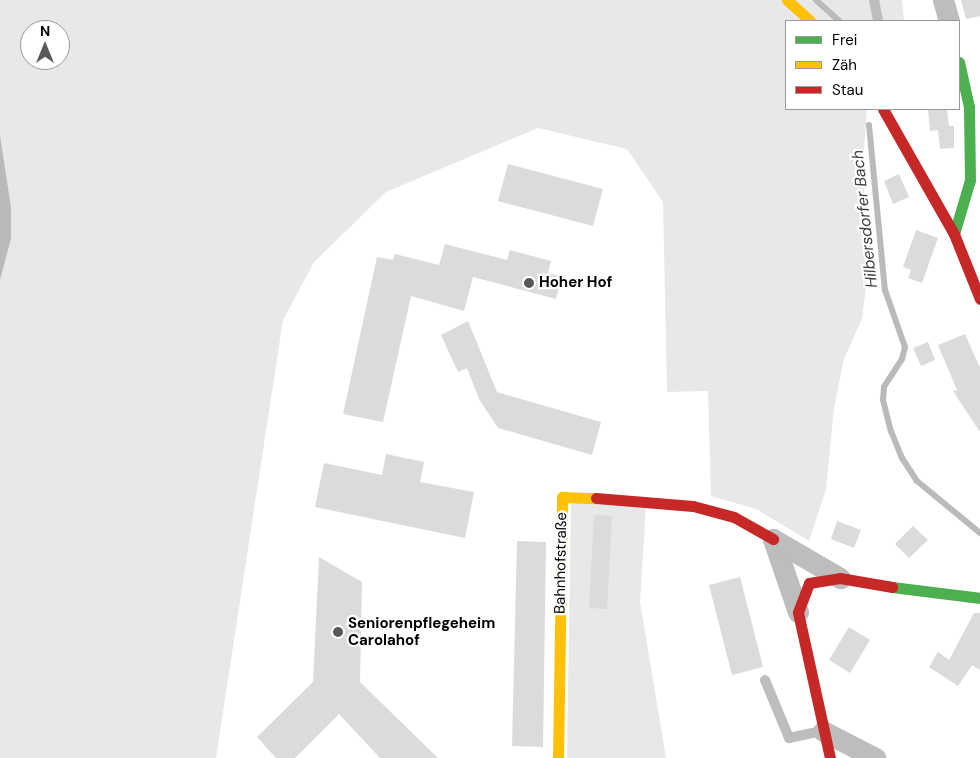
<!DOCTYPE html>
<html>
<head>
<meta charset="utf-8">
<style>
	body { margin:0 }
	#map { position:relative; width:980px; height:758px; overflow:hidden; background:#fff; font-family:"DM Sans",sans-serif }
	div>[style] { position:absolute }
	.green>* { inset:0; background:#e8e8e8 }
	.water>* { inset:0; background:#bababa }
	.stream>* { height:6px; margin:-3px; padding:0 3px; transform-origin:3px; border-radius:3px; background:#bababa }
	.building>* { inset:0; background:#dbdbdb }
	.lane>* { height:10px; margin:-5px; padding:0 5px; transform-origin:5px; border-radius:5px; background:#bdbdbd }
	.street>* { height:21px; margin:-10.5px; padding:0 10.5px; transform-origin:10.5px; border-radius:10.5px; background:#bdbdbd }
	.fast>* { height:11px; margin:-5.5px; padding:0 5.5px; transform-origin:5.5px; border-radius:5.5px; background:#4caf50 }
	.slow>* { height:11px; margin:-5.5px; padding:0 5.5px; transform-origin:5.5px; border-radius:5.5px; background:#ffc107 }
	.jam>* { height:11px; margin:-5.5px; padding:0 5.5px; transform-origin:5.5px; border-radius:5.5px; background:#c62828 }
	.dots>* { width:14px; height:14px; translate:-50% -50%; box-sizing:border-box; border:2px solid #fff; border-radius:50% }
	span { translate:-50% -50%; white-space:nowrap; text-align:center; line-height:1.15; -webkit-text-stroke:4.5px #fff; paint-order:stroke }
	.poi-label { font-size:15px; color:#000; font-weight:700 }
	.left { translate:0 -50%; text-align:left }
	.street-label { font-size:15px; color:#000 }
	.water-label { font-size:16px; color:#3d3d3d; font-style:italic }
	.legend { position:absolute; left:785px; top:20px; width:175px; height:90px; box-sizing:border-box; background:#fff; border:1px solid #999; margin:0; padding:6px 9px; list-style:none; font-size:15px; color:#000 }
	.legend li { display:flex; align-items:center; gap:10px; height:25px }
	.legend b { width:25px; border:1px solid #999 }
	.north { position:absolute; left:20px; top:20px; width:50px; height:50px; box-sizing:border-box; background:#fff; border:1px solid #999; border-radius:50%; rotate:0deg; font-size:14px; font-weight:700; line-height:20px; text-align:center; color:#000 }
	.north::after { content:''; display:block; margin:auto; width:18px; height:22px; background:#595959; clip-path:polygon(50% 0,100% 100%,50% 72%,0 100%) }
</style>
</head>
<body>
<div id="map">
	<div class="green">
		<div style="clip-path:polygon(evenodd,0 0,902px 0,904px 21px,786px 21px,786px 109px,867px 109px,863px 164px,867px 279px,862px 319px,844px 359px,834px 408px,826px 489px,809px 541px,756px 509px,711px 496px,708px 391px,667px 392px,663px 202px,627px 149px,538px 128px,386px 192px,314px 262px,283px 320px,216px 758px,0 758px,0 280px,11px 239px,11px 207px,0 135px,0 0,30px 30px,60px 30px,60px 60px,30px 60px,30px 30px)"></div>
		<div style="clip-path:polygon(571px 501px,646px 505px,640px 602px,666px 758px,567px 758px)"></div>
	</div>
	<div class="water">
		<div style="clip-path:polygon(0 135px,11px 207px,11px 239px,0 280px)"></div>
	</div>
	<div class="stream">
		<div style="left:816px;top:0;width:31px;rotate:42deg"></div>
		<div style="left:869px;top:125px;width:166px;rotate:84.5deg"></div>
		<div style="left:885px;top:290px;width:60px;rotate:70.7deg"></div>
		<div style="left:905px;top:347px;width:12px;rotate:104deg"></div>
		<div style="left:902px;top:359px;width:33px;rotate:123deg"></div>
		<div style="left:884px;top:387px;width:13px;rotate:94deg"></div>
		<div style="left:883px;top:400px;width:32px;rotate:76deg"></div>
		<div style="left:891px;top:431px;width:29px;rotate:68deg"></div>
		<div style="left:902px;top:458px;width:27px;rotate:57deg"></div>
		<div style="left:917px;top:481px;width:82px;rotate:39.5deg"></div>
	</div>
	<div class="building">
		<div style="clip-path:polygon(961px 0,980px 0,980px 16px,966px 19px)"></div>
		<div style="clip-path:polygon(928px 109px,947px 109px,949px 126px,954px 126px,954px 148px,940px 149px,938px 130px,930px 131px)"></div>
		<div style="clip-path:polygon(508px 164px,603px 189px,593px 226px,498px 201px)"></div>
		<div style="clip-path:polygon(899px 174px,909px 197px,893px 204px,884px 181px)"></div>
		<div style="clip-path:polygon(916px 230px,938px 238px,922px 283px,908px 278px,911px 270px,903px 267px)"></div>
		<div style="clip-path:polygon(445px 244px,507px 260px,510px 250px,551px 261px,548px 273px,562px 277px,556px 299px,473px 277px,464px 311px,411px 296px,383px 422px,343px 414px,377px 257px,393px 260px,395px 254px,439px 265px)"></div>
		<div style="clip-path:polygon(468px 321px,497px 392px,601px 422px,592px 455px,498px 428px,479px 399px,467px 368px,458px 372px,441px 335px)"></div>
		<div style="clip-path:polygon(965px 334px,980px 368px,980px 432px,953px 391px,957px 390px,938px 345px)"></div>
		<div style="clip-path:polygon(928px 342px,935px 360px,921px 366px,913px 348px)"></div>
		<div style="clip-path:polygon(386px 454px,424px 462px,420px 482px,474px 492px,465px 538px,315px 507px,324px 463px,382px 475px)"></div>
		<div style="clip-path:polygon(594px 515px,612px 516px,607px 609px,589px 608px)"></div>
		<div style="clip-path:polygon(837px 521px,861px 530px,854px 548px,831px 539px)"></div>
		<div style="clip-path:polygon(913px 526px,928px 540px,909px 558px,895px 544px)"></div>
		<div style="clip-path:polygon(517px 541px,546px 542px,543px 747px,512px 746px)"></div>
		<div style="clip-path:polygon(319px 557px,362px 582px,360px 682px,438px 758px,380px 758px,339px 714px,295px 758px,276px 758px,257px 737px,313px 682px)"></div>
		<div style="clip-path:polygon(740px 577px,763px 667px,732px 675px,709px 585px)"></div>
		<div style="clip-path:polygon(974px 613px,980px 613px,980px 670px,972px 665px,958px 686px,929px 667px,938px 652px,949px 660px)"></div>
		<div style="clip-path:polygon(849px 627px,870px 640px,850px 673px,829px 660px)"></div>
	</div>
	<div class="lane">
		<div style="left:874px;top:0;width:21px;rotate:79deg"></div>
		<div style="left:765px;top:680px;width:63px;rotate:67.5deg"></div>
		<div style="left:789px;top:738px;width:34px;rotate:-12deg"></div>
	</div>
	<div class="street">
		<div style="left:943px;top:0;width:22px;rotate:74deg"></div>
		<div style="left:798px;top:612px;width:77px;rotate:-108.9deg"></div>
		<div style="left:773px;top:539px;width:78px;rotate:30.2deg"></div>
		<div style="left:823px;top:731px;width:59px;rotate:27.4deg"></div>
	</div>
	<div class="fast">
		<div style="left:954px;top:234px;width:56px;rotate:-73.5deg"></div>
		<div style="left:970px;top:180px;width:73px;rotate:-90.8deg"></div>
		<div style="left:969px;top:107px;width:46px;rotate:-102.5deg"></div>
		<div style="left:892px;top:587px;width:89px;rotate:7.1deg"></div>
	</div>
	<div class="slow">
		<div style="left:787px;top:0;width:31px;rotate:42deg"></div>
		<div style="left:558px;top:758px;width:261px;rotate:-89.1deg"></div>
		<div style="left:562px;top:497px;width:34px;rotate:2deg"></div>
	</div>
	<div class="jam">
		<div style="left:883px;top:109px;width:144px;rotate:60.4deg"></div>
		<div style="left:954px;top:234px;width:70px;rotate:68.2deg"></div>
		<div style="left:596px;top:498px;width:97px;rotate:4.7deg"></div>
		<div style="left:693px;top:506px;width:42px;rotate:15deg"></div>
		<div style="left:734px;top:517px;width:45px;rotate:29.4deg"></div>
		<div style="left:830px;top:758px;width:149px;rotate:-102.4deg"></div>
		<div style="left:798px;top:612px;width:31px;rotate:-69deg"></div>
		<div style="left:809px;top:583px;width:31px;rotate:-9deg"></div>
		<div style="left:840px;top:578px;width:53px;rotate:9.8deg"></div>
	</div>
	<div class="dots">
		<div style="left:529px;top:283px;background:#595959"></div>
		<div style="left:338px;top:632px;background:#595959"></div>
	</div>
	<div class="poi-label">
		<span class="left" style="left:539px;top:283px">Hoher Hof</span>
		<span class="left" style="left:348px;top:632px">Seniorenpflegeheim<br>Carolahof</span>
	</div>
	<div class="street-label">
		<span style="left:561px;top:563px;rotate:-89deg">Bahnhofstraße</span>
	</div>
	<div class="water-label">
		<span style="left:865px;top:219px;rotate:-96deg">Hilbersdorfer Bach</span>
	</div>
	<ul class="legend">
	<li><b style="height:6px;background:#4caf50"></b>Frei</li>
	<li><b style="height:6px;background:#ffc107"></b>Zäh</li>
	<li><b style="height:6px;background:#c62828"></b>Stau</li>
	</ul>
	<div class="north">N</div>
</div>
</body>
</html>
